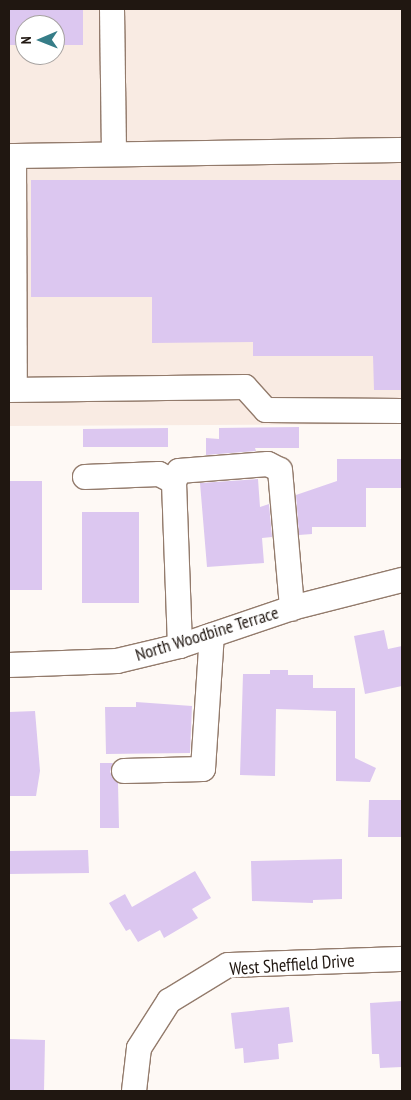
<!DOCTYPE html>
<html>
<head>
<meta charset="utf-8">
<style>
	body { margin:0 }
	#map { position:relative; width:411px; height:1100px; overflow:hidden; background:#fef9f5; font-family:"PT Sans Narrow",sans-serif }
	div>[style] { position:absolute }
	.built>* { inset:0; background:#f9ebe3 }
	.building>* { inset:0; background:#dcc7f0 }
	.roads { filter:drop-shadow(1px 0 #937b6c) drop-shadow(-1px 0 #937b6c) drop-shadow(0 1px #937b6c) drop-shadow(0 -1px #937b6c) }
	.minor>* { height:24px; margin:-12px; padding:0 12px; transform-origin:12px; border-radius:12px; background:#fff }
	span { translate:-50% -50%; white-space:nowrap; text-align:center; line-height:1.15; -webkit-text-stroke:5px #fff; paint-order:stroke }
	.street-label { font-size:18px; color:#201711 }
	.frame { position:absolute; inset:0; border:10px solid #201711; pointer-events:none }
	.north { position:absolute; left:15px; top:15px; width:50px; height:50px; box-sizing:border-box; background:#fff; border:1px solid #a6a2a0; border-radius:50%; rotate:269deg; font-size:14px; font-weight:700; line-height:20px; text-align:center; color:#201711 }
	.north::after { content:''; display:block; margin:auto; width:18px; height:22px; background:#367d88; clip-path:polygon(50% 0,100% 100%,50% 72%,0 100%) }
</style>
</head>
<body>
<div id="map">
	<div class="built">
		<div style="clip-path:polygon(evenodd,9px 9px,402px 9px,402px 424px,9px 426px,9px 9px,25px 25px,55px 25px,55px 55px,25px 55px,25px 25px)"></div>
	</div>
	<div class="building">
		<div style="clip-path:polygon(9px 9px,83px 9px,83px 45px,55px 45px,55px 25px,25px 25px,25px 45px,9px 45px)"></div>
		<div style="clip-path:polygon(31px 180px,402px 180px,402px 390px,374px 390px,373px 356px,253px 356px,253px 342px,152px 343px,152px 297px,31px 297px)"></div>
		<div style="clip-path:polygon(299px 427px,299px 448px,255px 448px,256px 451px,206px 455px,206px 438px,219px 439px,219px 428px)"></div>
		<div style="clip-path:polygon(168px 428px,168px 447px,83px 447px,83px 429px)"></div>
		<div style="clip-path:polygon(337px 459px,402px 459px,402px 488px,366px 488px,366px 527px,312px 527px,312px 534px,299px 535px,296px 495px,337px 481px)"></div>
		<div style="clip-path:polygon(258px 479px,260px 507px,269px 504px,272px 537px,262px 538px,264px 563px,207px 567px,200px 483px)"></div>
		<div style="clip-path:polygon(9px 481px,42px 481px,42px 590px,9px 590px)"></div>
		<div style="clip-path:polygon(82px 512px,139px 512px,139px 603px,82px 603px)"></div>
		<div style="clip-path:polygon(384px 630px,388px 649px,402px 646px,402px 686px,365px 694px,354px 636px)"></div>
		<div style="clip-path:polygon(270px 670px,288px 670px,288px 675px,313px 675px,313px 688px,355px 688px,355px 758px,376px 768px,370px 782px,336px 781px,336px 711px,276px 709px,275px 776px,240px 775px,243px 674px,270px 674px)"></div>
		<div style="clip-path:polygon(136px 702px,192px 706px,190px 753px,106px 754px,105px 707px,136px 707px)"></div>
		<div style="clip-path:polygon(35px 711px,40px 771px,36px 796px,9px 796px,9px 712px)"></div>
		<div style="clip-path:polygon(100px 763px,113px 763px,110px 772px,118px 783px,119px 828px,100px 828px)"></div>
		<div style="clip-path:polygon(369px 800px,402px 800px,402px 837px,368px 837px)"></div>
		<div style="clip-path:polygon(88px 850px,89px 873px,9px 874px,9px 851px)"></div>
		<div style="clip-path:polygon(342px 859px,342px 899px,313px 900px,313px 903px,252px 901px,251px 861px)"></div>
		<div style="clip-path:polygon(195px 871px,211px 898px,192px 909px,198px 918px,164px 938px,160px 930px,138px 942px,130px 929px,126px 931px,109px 903px,125px 894px,132px 907px)"></div>
		<div style="clip-path:polygon(402px 1001px,402px 1067px,380px 1068px,379px 1054px,372px 1054px,370px 1003px)"></div>
		<div style="clip-path:polygon(289px 1007px,293px 1042px,278px 1044px,279px 1059px,244px 1063px,243px 1048px,235px 1049px,231px 1013px)"></div>
		<div style="clip-path:polygon(9px 1039px,45px 1040px,44px 1091px,9px 1091px)"></div>
	</div>
	<div class="roads">
		<div class="minor">
			<div style="left:112px;top:9px;width:145px;rotate:89.2deg"></div>
			<div style="left:9px;top:156px;width:393px;rotate:-0.9deg"></div>
			<div style="left:14px;top:156px;width:233px;rotate:89.8deg"></div>
			<div style="left:9px;top:390px;width:236px;rotate:-0.7deg"></div>
			<div style="left:245px;top:387px;width:31px;rotate:48deg"></div>
			<div style="left:266px;top:410px;width:136px;rotate:0.4deg"></div>
			<div style="left:85px;top:477px;width:74px;rotate:-2.3deg"></div>
			<div style="left:159px;top:474px;width:17px;rotate:28deg"></div>
			<div style="left:180px;top:646px;width:164px;rotate:-92.1deg"></div>
			<div style="left:174px;top:482px;width:12px;rotate:-66deg"></div>
			<div style="left:179px;top:471px;width:89px;rotate:-4.5deg"></div>
			<div style="left:268px;top:464px;width:13px;rotate:27deg"></div>
			<div style="left:280px;top:470px;width:139px;rotate:85deg"></div>
			<div style="left:9px;top:665px;width:108px;rotate:-2.1deg"></div>
			<div style="left:117px;top:661px;width:65px;rotate:-13.4deg"></div>
			<div style="left:180px;top:646px;width:118px;rotate:-18.7deg"></div>
			<div style="left:292px;top:608px;width:114px;rotate:-14.3deg"></div>
			<div style="left:124px;top:771px;width:79px;rotate:-1.5deg"></div>
			<div style="left:203px;top:769px;width:134px;rotate:-86.2deg"></div>
			<div style="left:134px;top:1091px;width:43px;rotate:-83.4deg"></div>
			<div style="left:139px;top:1048px;width:56px;rotate:-57.4deg"></div>
			<div style="left:169px;top:1001px;width:69px;rotate:-31.4deg"></div>
			<div style="left:228px;top:965px;width:174px;rotate:-2deg"></div>
		</div>
	</div>
	<div class="street-label">
		<span style="left:207px;top:634px;rotate:-17deg">North Woodbine Terrace</span>
		<span style="left:292px;top:965px;rotate:-4deg">West Sheffield Drive</span>
	</div>
	<div class="frame"></div>
	<div class="north">N</div>
</div>
</body>
</html>
